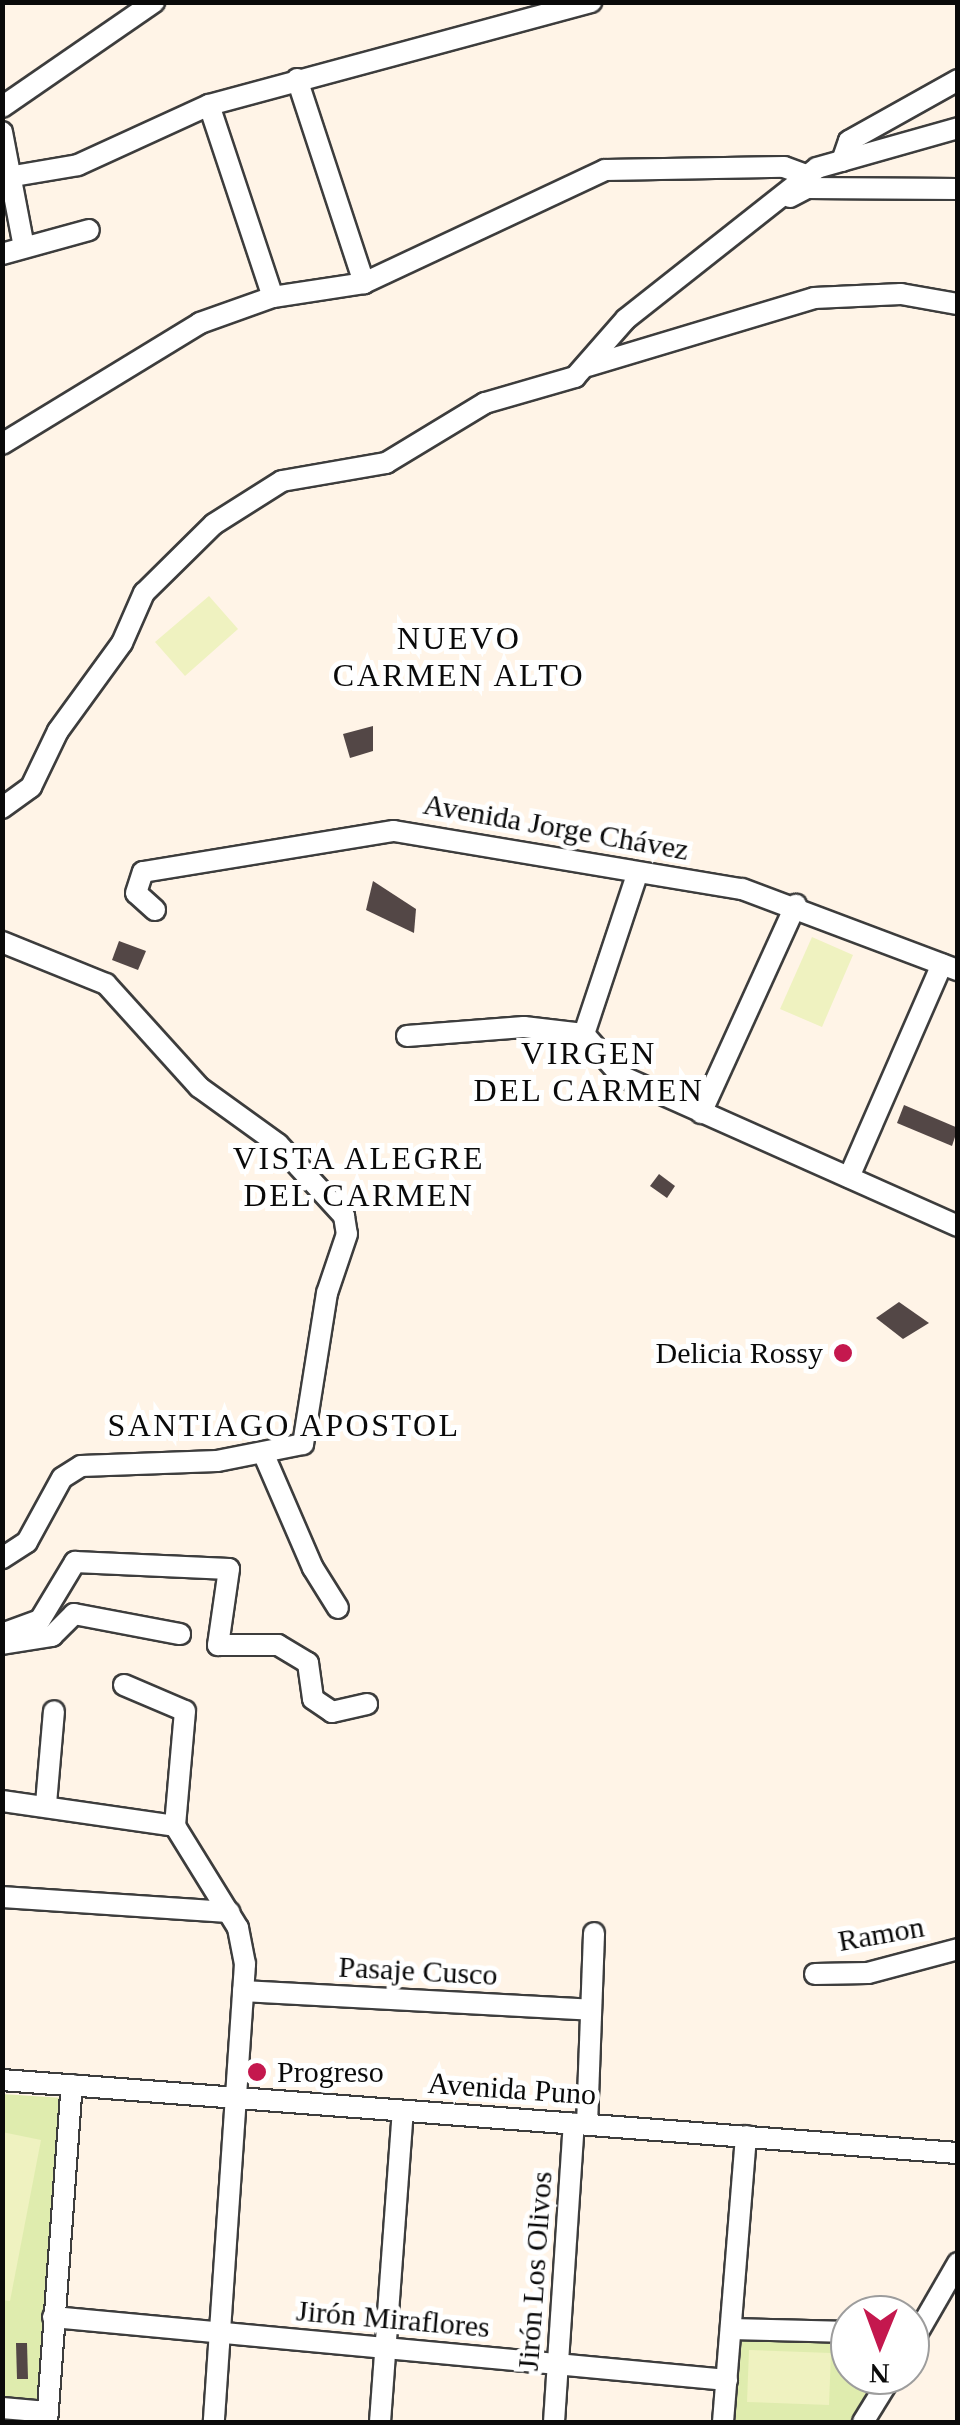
<!DOCTYPE html>
<html>
<head>
<meta charset="utf-8">
<style>
	body { margin:0 }
	#map { position:relative; width:960px; height:2425px; overflow:hidden; background:#fff4e7; font-family:"Times New Roman",serif }
	div>[style] { position:absolute }
	.green>* { inset:0; background:#dfecae }
	.pitch>* { inset:0; background:#eff2c0 }
	.building>* { inset:0; background:#534746 }
	.roads { filter:drop-shadow(2px 0 #3d3d3d) drop-shadow(-2px 0 #3d3d3d) drop-shadow(0 2px #3d3d3d) drop-shadow(0 -2px #3d3d3d) }
	.minor>* { height:20px; margin:-10px; padding:0 10px; transform-origin:10px; border-radius:10px; background:#fff }
	.dots>* { width:28px; height:28px; translate:-50% -50%; box-sizing:border-box; border:5px solid #fff; border-radius:50% }
	span { translate:-50% -50%; white-space:nowrap; text-align:center; line-height:1.15; -webkit-text-stroke:10px #fff; paint-order:stroke }
	.street-label { font-size:30px; color:#0a0a0a }
	.poi-label { font-size:30px; color:#0a0a0a }
	.right { translate:-100% -50%; text-align:right }
	.left { translate:0 -50%; text-align:left }
	.neighbourhood-label { font-size:32px; color:#0a0a0a; letter-spacing:2.5px }
	.frame { position:absolute; inset:0; border:5px solid #0a0a0a; pointer-events:none }
	.north { position:absolute; left:830px; top:2295px; width:100px; height:100px; box-sizing:border-box; background:#fff; border:2px solid #9d9d9d; border-radius:50%; rotate:181deg; font-size:28px; font-weight:700; line-height:40px; text-align:center; color:#0a0a0a }
	.north::after { content:''; display:block; margin:auto; width:35px; height:45px; background:#c4184e; clip-path:polygon(50% 0,100% 100%,50% 72%,0 100%) }
</style>
</head>
<body>
<div id="map">
	<div class="green">
		<div style="clip-path:polygon(2px 2094px,63px 2098px,42px 2405px,3px 2402px)"></div>
		<div style="clip-path:polygon(742px 2338px,850px 2341px,850px 2375px,881px 2375px,855px 2422px,735px 2422px)"></div>
	</div>
	<div class="pitch">
		<div style="clip-path:polygon(209px 596px,238px 629px,185px 676px,155px 642px)"></div>
		<div style="clip-path:polygon(812px 937px,853px 955px,822px 1027px,780px 1009px)"></div>
		<div style="clip-path:polygon(2px 2132px,41px 2140px,10px 2301px,2px 2300px)"></div>
		<div style="clip-path:polygon(749px 2350px,831px 2353px,829px 2405px,747px 2402px)"></div>
	</div>
	<div class="building">
		<div style="clip-path:polygon(373px 726px,373px 751px,350px 758px,343px 734px)"></div>
		<div style="clip-path:polygon(373px 881px,416px 909px,414px 933px,366px 910px)"></div>
		<div style="clip-path:polygon(119px 941px,146px 951px,138px 970px,112px 960px)"></div>
		<div style="clip-path:polygon(904px 1105px,958px 1128px,952px 1146px,897px 1123px)"></div>
		<div style="clip-path:polygon(659px 1174px,675px 1186px,667px 1198px,650px 1186px)"></div>
		<div style="clip-path:polygon(899px 1302px,929px 1323px,903px 1339px,876px 1318px)"></div>
		<div style="clip-path:polygon(16px 2343px,27px 2343px,28px 2379px,17px 2379px)"></div>
	</div>
	<div class="roads">
		<div class="minor">
			<div style="left:297px;top:79px;width:215px;rotate:71.8deg"></div>
			<div style="left:209px;top:105px;width:202px;rotate:71.6deg"></div>
			<div style="left:2px;top:107px;width:185px;rotate:-34.6deg"></div>
			<div style="left:2px;top:132px;width:117px;rotate:79.2deg"></div>
			<div style="left:842px;top:161px;width:21px;rotate:-71deg"></div>
			<div style="left:849px;top:141px;width:125px;rotate:-29.2deg"></div>
			<div style="left:2px;top:178px;width:77px;rotate:-9.7deg"></div>
			<div style="left:78px;top:165px;width:144px;rotate:-24.6deg"></div>
			<div style="left:209px;top:105px;width:396px;rotate:-15.1deg"></div>
			<div style="left:790px;top:197px;width:19px;rotate:-28deg"></div>
			<div style="left:807px;top:188px;width:151px;rotate:0.4deg"></div>
			<div style="left:2px;top:254px;width:90px;rotate:-15.4deg"></div>
			<div style="left:588px;top:366px;width:236px;rotate:-16.7deg"></div>
			<div style="left:814px;top:298px;width:87px;rotate:-2.6deg"></div>
			<div style="left:901px;top:294px;width:58px;rotate:10deg"></div>
			<div style="left:2px;top:444px;width:232px;rotate:-31.4deg"></div>
			<div style="left:200px;top:323px;width:77px;rotate:-19.6deg"></div>
			<div style="left:273px;top:297px;width:92px;rotate:-8.7deg"></div>
			<div style="left:364px;top:283px;width:266px;rotate:-25.1deg"></div>
			<div style="left:605px;top:170px;width:179px;rotate:-1deg"></div>
			<div style="left:784px;top:167px;width:23px;rotate:20deg"></div>
			<div style="left:2px;top:808px;width:36px;rotate:-36deg"></div>
			<div style="left:31px;top:787px;width:62px;rotate:-64.3deg"></div>
			<div style="left:58px;top:731px;width:109px;rotate:-54deg"></div>
			<div style="left:122px;top:643px;width:55px;rotate:-66.3deg"></div>
			<div style="left:144px;top:593px;width:98px;rotate:-44.6deg"></div>
			<div style="left:214px;top:524px;width:80px;rotate:-32.3deg"></div>
			<div style="left:282px;top:481px;width:106px;rotate:-9.8deg"></div>
			<div style="left:386px;top:463px;width:116px;rotate:-31.2deg"></div>
			<div style="left:485px;top:403px;width:94px;rotate:-16.1deg"></div>
			<div style="left:575px;top:377px;width:77px;rotate:-48.7deg"></div>
			<div style="left:626px;top:319px;width:243px;rotate:-38.3deg"></div>
			<div style="left:817px;top:168px;width:147px;rotate:-15.8deg"></div>
			<div style="left:155px;top:910px;width:25px;rotate:-138deg"></div>
			<div style="left:136px;top:893px;width:22px;rotate:-72deg"></div>
			<div style="left:143px;top:872px;width:254px;rotate:-9.3deg"></div>
			<div style="left:394px;top:831px;width:353px;rotate:9.5deg"></div>
			<div style="left:742px;top:889px;width:231px;rotate:20.6deg"></div>
			<div style="left:2px;top:942px;width:112px;rotate:22deg"></div>
			<div style="left:106px;top:984px;width:139px;rotate:47.9deg"></div>
			<div style="left:199px;top:1087px;width:97px;rotate:35.8deg"></div>
			<div style="left:278px;top:1144px;width:98px;rotate:47.5deg"></div>
			<div style="left:344px;top:1216px;width:18px;rotate:81deg"></div>
			<div style="left:347px;top:1234px;width:62px;rotate:108.7deg"></div>
			<div style="left:327px;top:1293px;width:153px;rotate:99deg"></div>
			<div style="left:303px;top:1444px;width:88px;rotate:168.8deg"></div>
			<div style="left:217px;top:1461px;width:136px;rotate:177.9deg"></div>
			<div style="left:81px;top:1466px;width:22px;rotate:148deg"></div>
			<div style="left:62px;top:1478px;width:73px;rotate:118.7deg"></div>
			<div style="left:27px;top:1542px;width:30px;rotate:147deg"></div>
			<div style="left:584px;top:1034px;width:168px;rotate:-71.6deg"></div>
			<div style="left:407px;top:1036px;width:117px;rotate:-4.4deg"></div>
			<div style="left:524px;top:1027px;width:60px;rotate:6.7deg"></div>
			<div style="left:584px;top:1034px;width:56px;rotate:48.6deg"></div>
			<div style="left:621px;top:1076px;width:369px;rotate:24deg"></div>
			<div style="left:701px;top:1113px;width:229px;rotate:-65.5deg"></div>
			<div style="left:849px;top:1177px;width:232px;rotate:-66.4deg"></div>
			<div style="left:264px;top:1455px;width:123px;rotate:66.6deg"></div>
			<div style="left:313px;top:1568px;width:47px;rotate:58deg"></div>
			<div style="left:2px;top:1634px;width:40px;rotate:-20.2deg"></div>
			<div style="left:40px;top:1620px;width:68px;rotate:-58.9deg"></div>
			<div style="left:75px;top:1562px;width:154px;rotate:2.6deg"></div>
			<div style="left:229px;top:1569px;width:77px;rotate:98.2deg"></div>
			<div style="left:218px;top:1645px;width:60px"></div>
			<div style="left:278px;top:1645px;width:35px;rotate:31deg"></div>
			<div style="left:308px;top:1663px;width:36px;rotate:82deg"></div>
			<div style="left:313px;top:1699px;width:23px;rotate:34deg"></div>
			<div style="left:332px;top:1712px;width:36px;rotate:-13deg"></div>
			<div style="left:2px;top:1644px;width:51px;rotate:-9.1deg"></div>
			<div style="left:52px;top:1636px;width:31px;rotate:-45deg"></div>
			<div style="left:74px;top:1614px;width:108px;rotate:10.7deg"></div>
			<div style="left:124px;top:1685px;width:66px;rotate:23.1deg"></div>
			<div style="left:185px;top:1711px;width:115px;rotate:95deg"></div>
			<div style="left:2px;top:1801px;width:175px;rotate:8.2deg"></div>
			<div style="left:46px;top:1804px;width:93px;rotate:-85.1deg"></div>
			<div style="left:175px;top:1826px;width:120px;rotate:58.3deg"></div>
			<div style="left:238px;top:1928px;width:37px;rotate:79deg"></div>
			<div style="left:245px;top:1964px;width:459px;rotate:93.9deg"></div>
			<div style="left:2px;top:1897px;width:228px;rotate:3.8deg"></div>
			<div style="left:815px;top:1974px;width:53px;rotate:-1.1deg"></div>
			<div style="left:868px;top:1973px;width:93px;rotate:-14.9deg"></div>
			<div style="left:243px;top:1991px;width:348px;rotate:3.1deg"></div>
			<div style="left:2px;top:2080px;width:959px;rotate:4.37deg"></div>
			<div style="left:587px;top:2125px;width:192px;rotate:-87.9deg"></div>
			<div style="left:53px;top:2317px;width:677px;rotate:5.34deg"></div>
			<div style="left:731px;top:2329px;width:119px;rotate:1.4deg"></div>
			<div style="left:910px;top:2346px;width:96px;rotate:-60deg"></div>
			<div style="left:2px;top:2408px;width:46px;rotate:5deg"></div>
			<div style="left:47px;top:2422px;width:338px;rotate:-85.8deg"></div>
			<div style="left:380px;top:2422px;width:311px;rotate:-85.8deg"></div>
			<div style="left:554px;top:2422px;width:299px;rotate:-86.2deg"></div>
			<div style="left:723px;top:2422px;width:287px;rotate:-85.4deg"></div>
			<div style="left:863px;top:2422px;width:55px;rotate:-58.3deg"></div>
		</div>
	</div>
	<div class="dots">
		<div style="left:843px;top:1353px;background:#c4184e"></div>
		<div style="left:257px;top:2072px;background:#c4184e"></div>
	</div>
	<div class="street-label">
		<span style="left:556px;top:827px;rotate:10deg">Avenida Jorge Chávez</span>
		<span style="left:881px;top:1934px;rotate:-10deg">Ramon</span>
		<span style="left:418px;top:1971px;rotate:3deg">Pasaje Cusco</span>
		<span style="left:512px;top:2089px;rotate:4deg">Avenida Puno</span>
		<span style="left:535px;top:2271px;rotate:-86deg">Jirón Los Olivos</span>
		<span style="left:393px;top:2319px;rotate:5deg">Jirón Miraflores</span>
	</div>
	<div class="poi-label">
		<span class="right" style="left:823px;top:1353px">Delicia Rossy</span>
		<span class="left" style="left:277px;top:2072px">Progreso</span>
	</div>
	<div class="neighbourhood-label">
		<span style="left:459px;top:657px">NUEVO<br>CARMEN ALTO</span>
		<span style="left:589px;top:1072px">VIRGEN<br>DEL CARMEN</span>
		<span style="left:359px;top:1177px">VISTA ALEGRE<br>DEL CARMEN</span>
		<span style="left:284px;top:1425px">SANTIAGO APOSTOL</span>
	</div>
	<div class="frame"></div>
	<div class="north">N</div>
</div>
</body>
</html>
